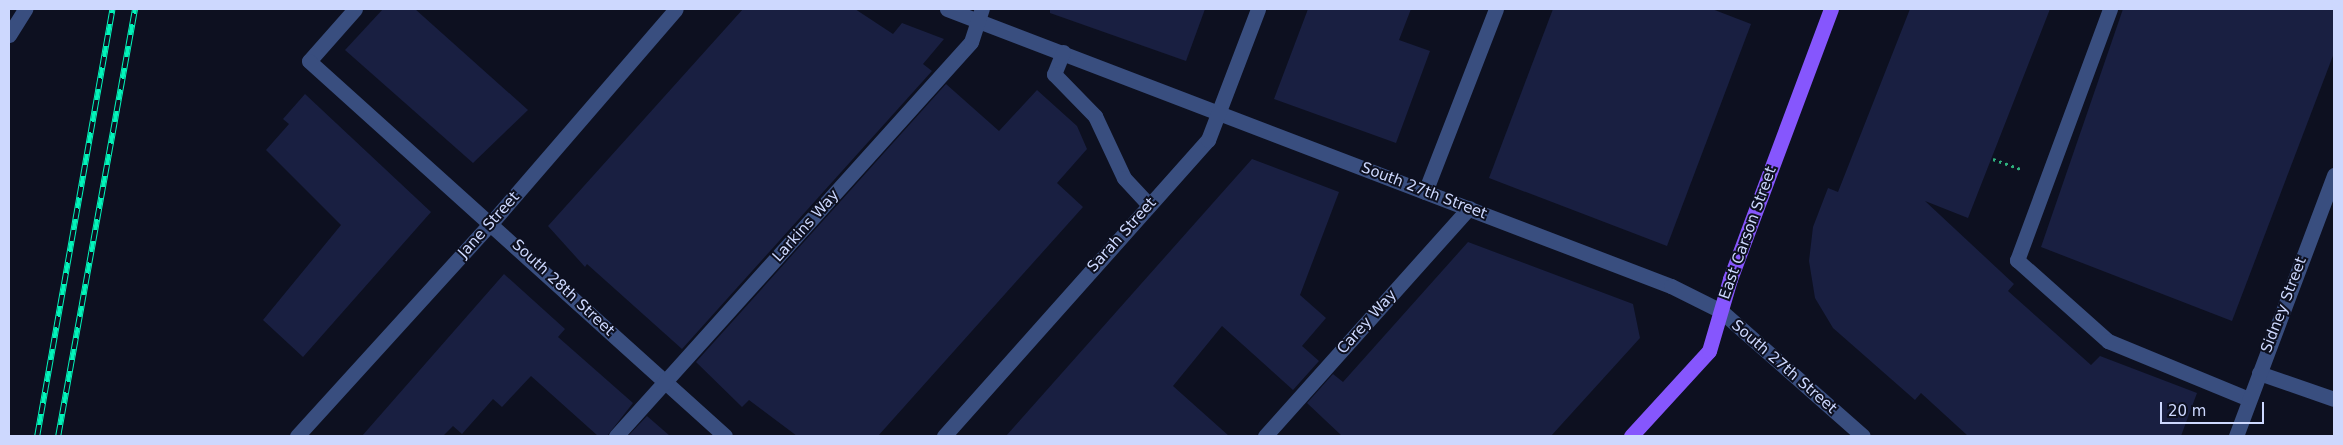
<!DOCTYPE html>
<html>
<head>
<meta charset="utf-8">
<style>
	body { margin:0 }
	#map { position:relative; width:2343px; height:445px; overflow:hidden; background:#0d1020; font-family:"DejaVu Sans",sans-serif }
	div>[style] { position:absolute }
	.building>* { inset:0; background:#191f41 }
	.path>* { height:3px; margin-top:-1.5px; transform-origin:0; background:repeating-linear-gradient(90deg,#2fb07d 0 2.5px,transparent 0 6.5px) }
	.minor>* { height:15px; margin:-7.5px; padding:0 7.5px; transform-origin:7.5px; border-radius:7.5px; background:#394e7f }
	.major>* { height:15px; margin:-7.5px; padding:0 7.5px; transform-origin:7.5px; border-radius:7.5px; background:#8656fd }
	.rail>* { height:5.5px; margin-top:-2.75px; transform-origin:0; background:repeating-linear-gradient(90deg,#0d1020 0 11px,#03f4ba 0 22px); box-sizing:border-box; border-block:1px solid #03f4ba }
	span { translate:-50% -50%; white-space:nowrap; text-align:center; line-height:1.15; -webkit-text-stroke:4px #0d1020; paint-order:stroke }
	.street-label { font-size:15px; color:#cdd8fe }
	.frame { position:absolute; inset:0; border:10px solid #cdd8fe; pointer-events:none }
	.scale { position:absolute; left:2160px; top:402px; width:104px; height:22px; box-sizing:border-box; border:2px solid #cdd8fe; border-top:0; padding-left:6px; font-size:15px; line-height:18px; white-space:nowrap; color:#cdd8fe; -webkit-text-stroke:4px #0d1020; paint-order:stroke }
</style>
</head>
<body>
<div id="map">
	<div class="building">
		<div style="clip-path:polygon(383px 9px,415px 9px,528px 110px,473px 163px,345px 50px)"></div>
		<div style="clip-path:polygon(743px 9px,855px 9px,893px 34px,902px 23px,944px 39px,923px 64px,932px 71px,682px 349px,587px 264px,585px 267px,548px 226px)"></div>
		<div style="clip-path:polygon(1050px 9px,1205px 9px,1186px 61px,1050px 13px)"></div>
		<div style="clip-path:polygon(1308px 9px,1411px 9px,1399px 40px,1430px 51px,1396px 143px,1274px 99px)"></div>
		<div style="clip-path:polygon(1553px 9px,1712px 9px,1751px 24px,1667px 246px,1489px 178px)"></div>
		<div style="clip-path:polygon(1910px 9px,2050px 9px,1968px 218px,1925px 201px,2014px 284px,2008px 291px,2091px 365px,2100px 356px,2197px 393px,2181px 436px,1968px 436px,1921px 393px,1915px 400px,1833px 328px,1815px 298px,1809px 261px,1813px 227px,1828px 188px,1838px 192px)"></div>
		<div style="clip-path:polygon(2123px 9px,2334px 9px,2334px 53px,2232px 321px,2041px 247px)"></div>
		<div style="clip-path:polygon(946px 84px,999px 131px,1037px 90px,1077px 126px,1087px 149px,1057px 183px,1083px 207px,878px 436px,797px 436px,749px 400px,742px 407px,696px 362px)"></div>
		<div style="clip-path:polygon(305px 94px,431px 212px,303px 357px,263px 320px,341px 225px,266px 150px,289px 124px,283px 119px)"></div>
		<div style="clip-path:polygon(1252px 159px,1339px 192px,1300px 295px,1326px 318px,1302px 346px,1319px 361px,1293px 390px,1222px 326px,1173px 386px,1229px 436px,1006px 436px)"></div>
		<div style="clip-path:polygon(1468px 242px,1633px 304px,1640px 338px,1551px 436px,1342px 436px,1307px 403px,1333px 374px,1343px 382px)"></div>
		<div style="clip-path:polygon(504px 274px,565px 329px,558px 337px,633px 403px,607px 436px,598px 436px,531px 376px,502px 407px,493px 399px,462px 434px,453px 426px,443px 436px,362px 436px)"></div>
		<div style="clip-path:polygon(647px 416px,670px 436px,628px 436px)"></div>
	</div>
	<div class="path">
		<div style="left:1993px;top:159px;width:32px;rotate:20deg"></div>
	</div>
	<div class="minor">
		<div style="left:355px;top:9px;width:69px;rotate:131.5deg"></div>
		<div style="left:309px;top:61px;width:560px;rotate:42.03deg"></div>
		<div style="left:947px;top:9px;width:775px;rotate:20.94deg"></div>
		<div style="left:1671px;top:286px;width:56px;rotate:26.6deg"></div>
		<div style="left:1721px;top:311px;width:189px;rotate:41.4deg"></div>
		<div style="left:2110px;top:9px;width:268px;rotate:110.3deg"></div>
		<div style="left:2017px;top:260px;width:122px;rotate:41.7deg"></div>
		<div style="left:2108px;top:341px;width:152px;rotate:22.4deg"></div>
		<div style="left:9px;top:35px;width:31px;rotate:-58deg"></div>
		<div style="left:1063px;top:52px;width:24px;rotate:112deg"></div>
		<div style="left:1054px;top:74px;width:59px;rotate:45.7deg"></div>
		<div style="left:1095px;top:116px;width:68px;rotate:64.9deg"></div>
		<div style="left:1124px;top:178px;width:37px;rotate:47deg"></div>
		<div style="left:1425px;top:192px;width:196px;rotate:-68.8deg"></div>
		<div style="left:2259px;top:373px;width:79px;rotate:19.1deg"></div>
		<div style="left:297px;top:436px;width:290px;rotate:-47.7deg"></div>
		<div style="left:492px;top:222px;width:281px;rotate:-49.2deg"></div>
		<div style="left:616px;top:436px;width:530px;rotate:-47.98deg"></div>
		<div style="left:971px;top:42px;width:35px;rotate:-72deg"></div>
		<div style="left:944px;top:436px;width:397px;rotate:-48.3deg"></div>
		<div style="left:1208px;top:140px;width:140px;rotate:-69.1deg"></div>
		<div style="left:1265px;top:436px;width:306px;rotate:-48.2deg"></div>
		<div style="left:2236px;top:436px;width:279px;rotate:-69.4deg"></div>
	</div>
	<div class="major">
		<div style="left:1631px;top:436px;width:115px;rotate:-47.5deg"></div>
		<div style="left:1709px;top:351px;width:75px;rotate:-73.7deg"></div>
		<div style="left:1730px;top:279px;width:288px;rotate:-69.5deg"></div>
	</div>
	<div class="rail">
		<div style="left:37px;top:436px;width:434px;rotate:-80deg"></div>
		<div style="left:58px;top:436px;width:434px;rotate:-79.8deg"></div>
	</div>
	<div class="street-label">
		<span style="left:1424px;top:191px;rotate:21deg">South 27th Street</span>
		<span style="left:489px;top:225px;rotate:-48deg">Jane Street</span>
		<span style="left:806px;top:226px;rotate:-48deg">Larkins Way</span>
		<span style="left:1748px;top:233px;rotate:-70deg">East Carson Street</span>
		<span style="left:1122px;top:235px;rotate:-48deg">Sarah Street</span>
		<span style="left:563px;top:288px;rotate:43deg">South 28th Street</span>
		<span style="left:2284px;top:305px;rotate:-69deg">Sidney Street</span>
		<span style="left:1367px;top:322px;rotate:-48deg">Carey Way</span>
		<span style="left:1784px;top:367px;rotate:41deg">South 27th Street</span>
	</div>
	<div class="frame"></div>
	<div class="scale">20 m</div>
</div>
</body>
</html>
